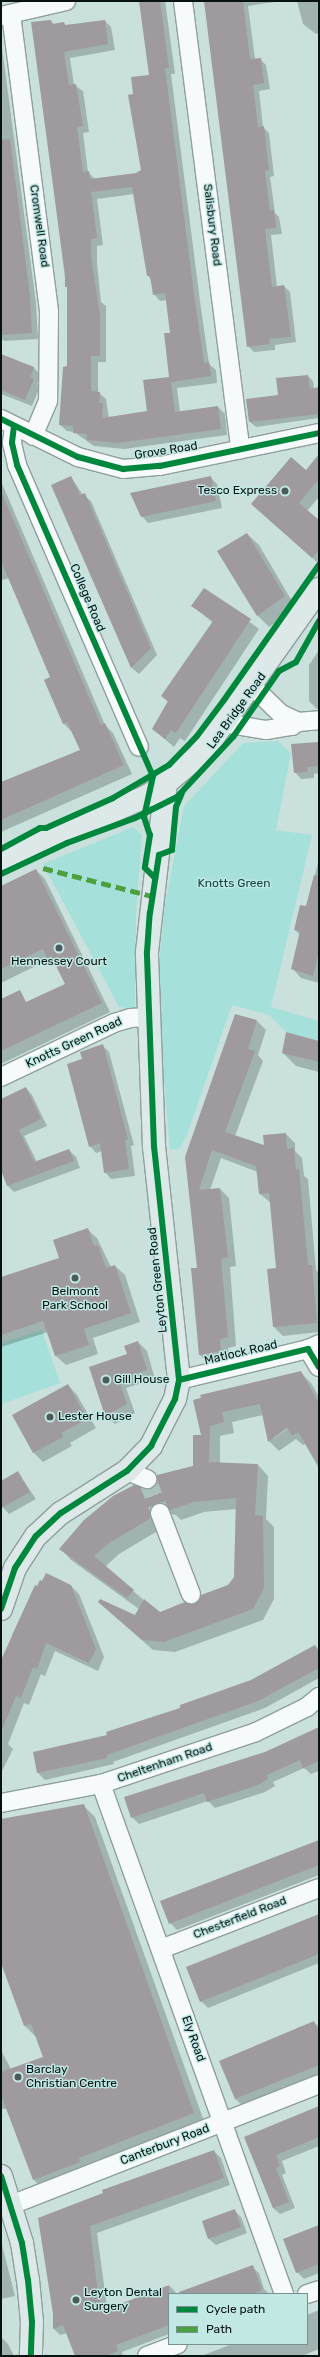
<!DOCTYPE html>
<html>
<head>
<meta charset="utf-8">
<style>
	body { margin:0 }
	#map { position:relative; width:320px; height:2357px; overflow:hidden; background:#cae0dd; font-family:Rubik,sans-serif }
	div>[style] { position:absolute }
	.green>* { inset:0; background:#a6e0da }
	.shadow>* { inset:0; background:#0003 }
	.building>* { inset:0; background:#9e9a9e }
	.minor-tunnel>* { height:18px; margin-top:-9px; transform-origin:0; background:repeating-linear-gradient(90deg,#adc1bf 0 18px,transparent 0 27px) }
	.roads { filter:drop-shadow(1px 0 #8e9f9c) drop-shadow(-1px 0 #8e9f9c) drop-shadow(0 1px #8e9f9c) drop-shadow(0 -1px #8e9f9c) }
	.minor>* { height:18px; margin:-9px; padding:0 9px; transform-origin:9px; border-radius:9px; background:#f7fafa }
	.major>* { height:22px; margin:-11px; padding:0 11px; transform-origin:11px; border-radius:11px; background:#dce9e8 }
	.quiet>* { height:5px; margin-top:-2.5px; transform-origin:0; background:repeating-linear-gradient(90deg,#4ca03f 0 10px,transparent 0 15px) }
	.cycleway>* { height:6px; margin:-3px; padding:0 3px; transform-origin:3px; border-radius:3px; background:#00873e }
	.dots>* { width:11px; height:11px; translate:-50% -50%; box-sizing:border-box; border:2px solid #c2e8e4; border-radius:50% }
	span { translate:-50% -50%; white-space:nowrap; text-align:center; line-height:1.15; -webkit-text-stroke:3px #c2e8e4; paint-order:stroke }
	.street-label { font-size:12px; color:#061312 }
	.poi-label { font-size:12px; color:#061312 }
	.right { translate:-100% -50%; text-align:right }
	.left { translate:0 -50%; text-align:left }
	.park-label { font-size:12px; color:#0f4642 }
	.frame { position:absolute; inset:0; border:2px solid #061312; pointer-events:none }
	.legend { position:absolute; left:168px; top:2293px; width:140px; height:52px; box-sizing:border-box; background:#c2e8e4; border:1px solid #779390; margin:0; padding:5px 7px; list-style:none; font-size:12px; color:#061312 }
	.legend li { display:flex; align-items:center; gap:8px; height:20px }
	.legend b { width:20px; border:1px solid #779390 }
</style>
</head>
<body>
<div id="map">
	<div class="green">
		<div style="clip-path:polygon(278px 741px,291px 753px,276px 830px,312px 835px,271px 1007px,319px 1021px,319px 1041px,286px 1032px,269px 1015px,232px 1005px,187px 1135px,179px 1149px,170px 1149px,158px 1011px,158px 972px,165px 905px,184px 806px,243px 743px)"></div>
		<div style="clip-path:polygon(133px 827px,142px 835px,136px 913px,135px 1009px,119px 1007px,43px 864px)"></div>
		<div style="clip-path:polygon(42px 1330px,60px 1383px,1px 1404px,1px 1343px)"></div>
	</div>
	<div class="shadow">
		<div style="clip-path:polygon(evenodd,140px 1px,165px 1px,175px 74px,171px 74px,200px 301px,209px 364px,216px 370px,217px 383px,177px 388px,180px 412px,218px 407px,225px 414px,227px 435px,124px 449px,94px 446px,74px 432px,67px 431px,60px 425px,68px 367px,68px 289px,66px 286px,32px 23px,51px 21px,55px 25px,64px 24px,66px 26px,105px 21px,111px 27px,115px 50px,70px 58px,74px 85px,83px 91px,89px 132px,83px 133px,88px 172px,95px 179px,137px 174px,142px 171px,134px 95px,150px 76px,140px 1px,134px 194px,148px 276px,152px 280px,154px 294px,160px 301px,167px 300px,171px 333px,171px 378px,148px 412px,109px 418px,106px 399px,98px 392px,98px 362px,106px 362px,106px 306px,101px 302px,97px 263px,97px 246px,103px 245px,97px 199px,134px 194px)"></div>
		<div style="clip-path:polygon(206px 1px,282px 1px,248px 6px,255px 59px,260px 59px,266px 65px,270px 89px,259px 91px,263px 127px,269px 133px,274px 176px,270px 177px,275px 213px,279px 217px,282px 234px,271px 235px,277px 287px,284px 286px,290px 292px,296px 342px,275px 345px,275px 350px,254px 352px,248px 346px)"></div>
		<div style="clip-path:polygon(297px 1px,319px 1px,319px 33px,316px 34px,303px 24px)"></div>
		<div style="clip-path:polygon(1px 40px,36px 303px,38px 339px,4px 341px,1px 338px)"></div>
		<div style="clip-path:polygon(1px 355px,34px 368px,41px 375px,37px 384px,40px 387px,32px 406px,1px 394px)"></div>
		<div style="clip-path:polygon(308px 376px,313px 381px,314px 389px,319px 388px,319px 418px,256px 427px,250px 422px)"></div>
		<div style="clip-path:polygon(319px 462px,319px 497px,307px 511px,319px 521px,319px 564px,252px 504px)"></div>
		<div style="clip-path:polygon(71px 477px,83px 495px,91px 501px,157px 655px,139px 674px,132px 668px,53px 485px)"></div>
		<div style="clip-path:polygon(211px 478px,217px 484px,222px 508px,148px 523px,142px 516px)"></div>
		<div style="clip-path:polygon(1px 481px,105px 725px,113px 733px,132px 774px,1px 832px,1px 784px,81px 750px,72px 732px,63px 723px,51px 678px,9px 578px,3px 580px,1px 578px)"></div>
		<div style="clip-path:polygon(247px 534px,259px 545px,296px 608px,269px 627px,258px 616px,219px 552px)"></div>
		<div style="clip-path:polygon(205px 589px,259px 629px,185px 741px,180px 738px,174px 747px,153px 729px,168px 702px,162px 696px,213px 623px,193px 606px)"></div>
		<div style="clip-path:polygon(319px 650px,319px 709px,317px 709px,309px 701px,309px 665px)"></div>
		<div style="clip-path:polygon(319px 743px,319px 773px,314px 774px,314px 778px,301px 779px,295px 772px)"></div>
		<div style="clip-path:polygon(319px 859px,319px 983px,301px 978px,292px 968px,300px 935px,295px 930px,307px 907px)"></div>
		<div style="clip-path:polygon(36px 870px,45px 879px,110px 1012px,1px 1064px,1px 1009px,23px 999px,27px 1003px,66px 984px,58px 967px,50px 959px,1px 983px,1px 887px)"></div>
		<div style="clip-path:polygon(257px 1021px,266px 1030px,258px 1055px,263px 1061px,235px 1136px,266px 1147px,286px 1134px,295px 1143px,295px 1151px,302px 1158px,304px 1176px,308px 1179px,316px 1270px,319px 1273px,319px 1332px,283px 1336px,274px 1327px,277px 1269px,271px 1203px,260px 1194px,258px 1172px,221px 1158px,210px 1190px,220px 1189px,229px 1198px,236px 1266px,230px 1267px,236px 1346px,228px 1348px,229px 1360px,208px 1363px,199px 1354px,198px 1268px,186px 1157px)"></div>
		<div style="clip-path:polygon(319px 1042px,319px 1072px,296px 1066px,282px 1052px)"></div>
		<div style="clip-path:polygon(102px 1045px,109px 1052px,134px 1145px,131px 1146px,135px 1176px,111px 1179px,105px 1172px,102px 1151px,96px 1153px,90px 1146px,83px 1060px)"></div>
		<div style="clip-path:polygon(26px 1088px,32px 1095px,47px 1126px,24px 1136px,37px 1162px,69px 1150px,76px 1157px,80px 1168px,14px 1192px,8px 1186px,1px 1170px,1px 1100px)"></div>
		<div style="clip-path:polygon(87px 1229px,97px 1238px,111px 1267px,115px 1266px,125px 1275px,140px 1322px,93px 1338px,98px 1354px,66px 1365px,56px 1356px,48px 1332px,1px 1347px,1px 1279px,60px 1258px)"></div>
		<div style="clip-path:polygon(138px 1342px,147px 1351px,155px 1379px,126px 1388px,135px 1413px,115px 1424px,106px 1416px,90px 1368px,128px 1354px)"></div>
		<div style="clip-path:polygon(evenodd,301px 1373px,311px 1383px,319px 1397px,319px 1469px,305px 1444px,303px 1445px,296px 1439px,279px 1451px,269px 1441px,263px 1415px,232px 1422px,234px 1433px,220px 1436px,220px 1463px,258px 1465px,268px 1476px,266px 1519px,274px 1527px,274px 1599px,263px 1620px,175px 1652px,153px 1650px,99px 1602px,135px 1616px,139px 1609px,71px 1560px,61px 1549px,149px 1490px,194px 1466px,202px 1436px,194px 1400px,301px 1373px,291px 1424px,292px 1425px,274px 1438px,274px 1436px,291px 1424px,301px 1373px,237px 1509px,235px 1577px,228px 1586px,196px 1605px,159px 1613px,105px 1567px,119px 1554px,161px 1529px,167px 1513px,176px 1515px,181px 1520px,204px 1512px,237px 1509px)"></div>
		<div style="clip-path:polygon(68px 1385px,77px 1395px,96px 1428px,70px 1443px,72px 1446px,43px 1462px,34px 1453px,13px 1415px)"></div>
		<div style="clip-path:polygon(18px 1473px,36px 1499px,9px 1514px,1px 1505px,1px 1482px)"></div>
		<div style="clip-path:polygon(35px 1586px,71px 1586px,79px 1594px,104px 1657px,98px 1671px,55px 1651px,45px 1676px,41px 1674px,29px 1705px,24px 1703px,8px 1744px,13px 1749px,1px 1773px,1px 1671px,13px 1633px)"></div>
		<div style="clip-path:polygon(315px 1646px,319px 1650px,319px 1678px,265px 1708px,113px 1762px,114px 1764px,45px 1780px,38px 1773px,34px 1753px,108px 1736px,182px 1708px,251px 1681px)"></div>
		<div style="clip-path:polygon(319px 1728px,319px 1771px,311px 1774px,304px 1768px,273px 1782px,275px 1786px,265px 1792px,215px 1808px,208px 1801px,139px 1824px,132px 1817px)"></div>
		<div style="clip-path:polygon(84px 1806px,95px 1817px,205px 2124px,45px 2191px,34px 2180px,7px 2109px,1px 2109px,1px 2050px,11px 2069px,44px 2058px,36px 2037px,25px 2026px,1px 1960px,1px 1820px)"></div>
		<div style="clip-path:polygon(319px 1841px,319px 1875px,177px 1930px,170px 1923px)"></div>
		<div style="clip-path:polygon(319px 1915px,319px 1963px,208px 2008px,201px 2001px)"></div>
		<div style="clip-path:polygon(314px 2022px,319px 2027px,319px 2074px,242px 2105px,235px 2099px)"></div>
		<div style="clip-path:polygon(319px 2107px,319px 2146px,282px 2161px,286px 2173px,282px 2175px,295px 2208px,280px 2214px,273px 2208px,246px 2138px)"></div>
		<div style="clip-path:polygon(214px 2151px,221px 2158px,230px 2185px,97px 2233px,107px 2307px,115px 2307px,170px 2286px,177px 2294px,169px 2294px,169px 2334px,122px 2352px,123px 2356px,76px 2356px,67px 2333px,60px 2335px,54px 2329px,54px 2314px,39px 2219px)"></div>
		<div style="clip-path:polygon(234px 2210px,241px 2217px,247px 2233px,216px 2245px,209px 2239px,203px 2222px)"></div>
		<div style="clip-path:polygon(319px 2226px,319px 2273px,304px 2279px,297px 2272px)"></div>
		<div style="clip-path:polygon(1px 2241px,15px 2296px,1px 2299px)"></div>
		<div style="clip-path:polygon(252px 2267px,259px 2273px,264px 2289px,269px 2294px,177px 2294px)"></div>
		<div style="clip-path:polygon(319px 2310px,319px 2349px,302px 2356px,201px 2356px,232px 2344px,307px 2344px,307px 2315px)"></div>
		<div style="clip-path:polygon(1px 2337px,8px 2344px,14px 2356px,1px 2356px)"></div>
	</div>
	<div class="building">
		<div style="clip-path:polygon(evenodd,139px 1px,160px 1px,169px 68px,165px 68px,194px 294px,204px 363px,209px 362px,211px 376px,171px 382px,175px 412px,218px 406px,221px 429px,117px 443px,87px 440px,87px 434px,73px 433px,73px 426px,59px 425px,63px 367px,67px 366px,67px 287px,65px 287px,65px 273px,31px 22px,51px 20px,52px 24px,64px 22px,65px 25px,105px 20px,108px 44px,64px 52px,69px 85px,76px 84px,83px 126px,77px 127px,83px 172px,89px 171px,90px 179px,136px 173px,141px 170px,128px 95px,133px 94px,131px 77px,149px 75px,139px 1px,132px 187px,147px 276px,150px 276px,153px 295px,165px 293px,170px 333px,164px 333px,169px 377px,143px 380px,147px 411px,102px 418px,103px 403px,99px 403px,100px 392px,91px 391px,91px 356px,100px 356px,100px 316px,91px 256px,91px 239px,97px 238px,91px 192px,132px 187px)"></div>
		<div style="clip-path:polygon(204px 1px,243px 1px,250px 59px,261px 58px,264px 83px,253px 85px,258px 127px,264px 126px,269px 170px,265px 171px,270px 211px,274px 210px,276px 228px,265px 229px,272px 287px,284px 285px,291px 337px,269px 339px,270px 344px,247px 347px)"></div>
		<div style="clip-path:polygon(10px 139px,30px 296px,32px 333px,1px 335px,1px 140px)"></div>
		<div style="clip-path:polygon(1px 354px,34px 367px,30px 378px,34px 379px,25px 400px,1px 390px)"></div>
		<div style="clip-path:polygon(308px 375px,310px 389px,319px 387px,319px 414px,249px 422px,246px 399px,278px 395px,276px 378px)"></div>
		<div style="clip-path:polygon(319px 454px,319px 479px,299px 503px,319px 520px,319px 550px,312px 558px,251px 504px,291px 457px,306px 470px)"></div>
		<div style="clip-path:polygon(71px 476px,80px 495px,85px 493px,151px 648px,131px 668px,51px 485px)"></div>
		<div style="clip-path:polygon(211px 476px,216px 501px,141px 517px,130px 493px)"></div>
		<div style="clip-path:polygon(1px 491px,101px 725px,105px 723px,124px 765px,1px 820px,1px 782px,80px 750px,67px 722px,63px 724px,44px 680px,50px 677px,1px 561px)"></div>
		<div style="clip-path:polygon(247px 533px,285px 596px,257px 616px,217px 551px)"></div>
		<div style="clip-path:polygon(204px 588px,251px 619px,176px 733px,171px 730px,165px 739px,152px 729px,168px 701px,161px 696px,213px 621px,191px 606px)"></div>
		<div style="clip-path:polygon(319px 742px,319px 766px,307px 767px,308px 772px,294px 773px,291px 744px)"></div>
		<div style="clip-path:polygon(36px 869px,102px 1003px,1px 1051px,1px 999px,20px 990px,26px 1002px,65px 984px,51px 956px,47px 958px,43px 949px,1px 969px,1px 886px)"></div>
		<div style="clip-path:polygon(314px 875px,319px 876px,319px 951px,313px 976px,291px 969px,300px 931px,294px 930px,300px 905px,306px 906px)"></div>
		<div style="clip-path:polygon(235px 1014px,257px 1020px,248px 1049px,255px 1051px,225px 1132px,264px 1145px,263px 1135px,286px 1133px,287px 1149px,294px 1148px,296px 1170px,299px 1169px,308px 1265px,312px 1265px,317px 1323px,273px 1327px,267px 1269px,276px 1268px,269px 1193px,259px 1194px,256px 1166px,212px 1150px,199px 1190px,220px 1188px,228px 1257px,221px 1259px,228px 1337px,220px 1339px,221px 1351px,199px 1355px,191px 1268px,197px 1268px,185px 1157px)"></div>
		<div style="clip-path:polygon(286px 1032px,319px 1041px,319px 1062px,282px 1053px)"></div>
		<div style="clip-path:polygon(103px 1044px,128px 1139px,125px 1140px,129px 1169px,104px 1173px,100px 1143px,89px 1147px,67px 1064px,82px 1059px,80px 1052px)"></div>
		<div style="clip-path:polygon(26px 1087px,41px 1119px,19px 1130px,34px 1162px,69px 1149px,74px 1161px,7px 1186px,1px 1170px,1px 1099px)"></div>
		<div style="clip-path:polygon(88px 1228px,94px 1246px,98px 1245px,106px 1268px,115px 1265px,131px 1313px,84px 1329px,89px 1345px,55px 1356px,43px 1321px,1px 1335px,1px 1277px,59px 1258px,53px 1240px)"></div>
		<div style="clip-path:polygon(138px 1341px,147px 1370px,118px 1379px,127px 1404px,105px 1416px,89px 1367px,127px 1354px,124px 1346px)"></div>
		<div style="clip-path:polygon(301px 1371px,319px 1404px,319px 1466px,298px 1432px,292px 1436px,287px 1428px,268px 1442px,260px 1404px,222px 1412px,224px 1422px,210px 1426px,209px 1462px,258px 1464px,255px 1515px,263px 1516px,264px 1588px,253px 1609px,164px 1642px,142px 1640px,98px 1602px,100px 1599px,135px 1615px,144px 1599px,160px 1612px,185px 1602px,195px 1604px,201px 1595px,228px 1585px,234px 1577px,236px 1498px,193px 1502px,170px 1510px,166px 1505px,156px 1503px,150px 1511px,151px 1518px,109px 1543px,94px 1556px,134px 1590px,127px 1598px,59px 1549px,84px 1520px,113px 1496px,134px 1485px,149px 1489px,157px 1483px,157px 1475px,193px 1466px,193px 1435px,201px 1435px,193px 1400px,201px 1398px,200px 1395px)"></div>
		<div style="clip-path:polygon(68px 1384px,87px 1419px,61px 1433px,63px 1437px,33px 1453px,12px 1415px)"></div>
		<div style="clip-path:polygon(18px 1471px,30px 1492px,1px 1508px,1px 1481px)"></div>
		<div style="clip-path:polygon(46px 1573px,71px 1585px,96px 1649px,89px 1663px,46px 1643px,37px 1669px,33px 1667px,21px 1698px,16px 1696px,1px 1732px,1px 1660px,35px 1585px,37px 1586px,40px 1580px,42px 1581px)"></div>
		<div style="clip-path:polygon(315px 1645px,319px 1652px,319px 1668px,258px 1701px,107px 1755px,107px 1758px,37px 1773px,33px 1752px,107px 1735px,106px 1732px,180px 1708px,180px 1705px,251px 1680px)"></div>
		<div style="clip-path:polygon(319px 1727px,319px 1761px,303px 1768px,300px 1760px,267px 1775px,268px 1779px,258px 1785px,207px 1802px,204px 1793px,131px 1818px,124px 1797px,265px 1752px)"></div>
		<div style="clip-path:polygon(84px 1804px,194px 2113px,79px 2158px,80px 2162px,33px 2180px,1px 2095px,1px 2072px,43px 2057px,31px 2024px,24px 2026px,1px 1963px,1px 1819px)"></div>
		<div style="clip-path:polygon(319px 1840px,319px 1865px,169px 1924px,160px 1901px)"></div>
		<div style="clip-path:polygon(319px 1914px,319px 1954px,200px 2002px,186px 1967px)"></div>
		<div style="clip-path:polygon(314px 2021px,319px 2032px,319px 2065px,235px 2099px,219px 2061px)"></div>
		<div style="clip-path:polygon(319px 2106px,319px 2137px,276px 2155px,280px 2166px,276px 2168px,289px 2202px,273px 2208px,244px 2137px)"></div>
		<div style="clip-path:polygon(214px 2150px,224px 2178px,90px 2226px,97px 2286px,102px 2306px,115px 2306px,169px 2285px,169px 2325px,116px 2345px,118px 2351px,105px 2356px,75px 2356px,63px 2325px,53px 2329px,53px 2314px,38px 2218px,103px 2193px,102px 2190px)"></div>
		<div style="clip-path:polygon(235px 2209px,241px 2227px,208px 2239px,202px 2221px)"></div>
		<div style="clip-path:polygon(319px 2225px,319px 2264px,296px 2273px,283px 2239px)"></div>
		<div style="clip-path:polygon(253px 2265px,262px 2290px,252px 2294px,179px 2294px,179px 2292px)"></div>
	</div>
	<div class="minor-tunnel">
		<div style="left:147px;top:1479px;width:36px;rotate:69deg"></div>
	</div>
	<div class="roads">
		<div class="minor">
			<div style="left:183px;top:1px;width:452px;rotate:82.7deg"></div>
			<div style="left:11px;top:14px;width:300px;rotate:82.7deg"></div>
			<div style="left:49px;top:312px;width:89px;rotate:90.6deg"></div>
			<div style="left:48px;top:401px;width:38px;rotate:113deg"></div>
			<div style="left:1px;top:16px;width:67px;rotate:-13deg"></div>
			<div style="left:1px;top:419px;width:86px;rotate:26.3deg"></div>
			<div style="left:78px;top:457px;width:47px;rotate:14.9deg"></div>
			<div style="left:123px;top:469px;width:37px;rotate:-5deg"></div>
			<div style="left:160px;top:466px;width:162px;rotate:-11.7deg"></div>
			<div style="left:14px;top:426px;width:17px;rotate:97deg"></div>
			<div style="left:12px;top:443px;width:23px;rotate:77deg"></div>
			<div style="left:17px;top:465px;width:307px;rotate:66.6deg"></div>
			<div style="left:251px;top:685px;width:42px;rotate:44deg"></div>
			<div style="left:281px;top:714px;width:19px;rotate:25deg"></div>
			<div style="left:224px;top:723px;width:43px;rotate:9.5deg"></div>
			<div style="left:266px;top:730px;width:26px;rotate:-9deg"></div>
			<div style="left:292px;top:726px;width:7px;rotate:-34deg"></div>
			<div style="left:298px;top:722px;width:21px;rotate:-5deg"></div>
			<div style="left:1px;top:1077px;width:125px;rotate:-25.5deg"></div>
			<div style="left:114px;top:1023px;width:17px;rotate:-17deg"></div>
			<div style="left:130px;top:1018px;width:19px;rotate:-3deg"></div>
			<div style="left:308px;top:1349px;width:21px;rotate:59deg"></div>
			<div style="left:179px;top:1380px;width:133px;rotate:-13.5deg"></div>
			<div style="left:308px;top:1349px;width:12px;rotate:-24deg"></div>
			<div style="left:127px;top:1471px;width:22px;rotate:22deg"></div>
			<div style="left:160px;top:1513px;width:87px;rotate:69.1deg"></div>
			<div style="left:101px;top:1784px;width:542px;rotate:70.26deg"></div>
			<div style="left:1px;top:1803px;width:102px;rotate:-10.8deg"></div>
			<div style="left:101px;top:1784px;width:163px;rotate:-18.5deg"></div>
			<div style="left:256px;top:1732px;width:57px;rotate:-26.1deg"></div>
			<div style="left:307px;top:1707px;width:16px;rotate:-40deg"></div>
			<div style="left:161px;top:1949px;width:169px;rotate:-21.1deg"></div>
			<div style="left:11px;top:2205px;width:331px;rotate:-21.4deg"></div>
			<div style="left:307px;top:2294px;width:13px;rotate:-18deg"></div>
			<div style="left:147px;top:2356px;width:33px;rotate:-21deg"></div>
		</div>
		<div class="major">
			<div style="left:1px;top:861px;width:162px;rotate:-24deg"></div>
			<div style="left:149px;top:795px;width:21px;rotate:-35deg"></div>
			<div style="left:166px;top:783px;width:40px;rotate:-40deg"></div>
			<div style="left:197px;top:757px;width:25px;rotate:-50deg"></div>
			<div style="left:213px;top:738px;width:183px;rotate:-54.6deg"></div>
			<div style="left:1px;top:1609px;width:43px;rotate:-71.1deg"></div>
			<div style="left:15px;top:1568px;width:38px;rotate:-57deg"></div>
			<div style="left:36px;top:1536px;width:34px;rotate:-43deg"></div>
			<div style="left:61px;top:1513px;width:78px;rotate:-32.5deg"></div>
			<div style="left:127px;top:1471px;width:35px;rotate:-46deg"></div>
			<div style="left:151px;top:1446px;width:53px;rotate:-62.9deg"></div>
			<div style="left:175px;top:1399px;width:19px;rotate:-78deg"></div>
			<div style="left:179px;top:1380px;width:234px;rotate:-96.1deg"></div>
			<div style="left:154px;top:1147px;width:195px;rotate:-92.1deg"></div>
			<div style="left:147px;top:952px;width:170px;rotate:-83.6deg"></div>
			<div style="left:1px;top:2176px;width:70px;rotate:72.6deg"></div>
			<div style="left:22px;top:2243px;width:37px;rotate:81deg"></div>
			<div style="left:28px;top:2280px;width:42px;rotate:84.6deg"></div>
			<div style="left:32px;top:2322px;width:34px;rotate:92deg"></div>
		</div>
	</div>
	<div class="quiet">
		<div style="left:43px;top:868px;width:113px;rotate:14.4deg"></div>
	</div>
	<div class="cycleway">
		<div style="left:1px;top:419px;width:86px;rotate:26.3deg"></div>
		<div style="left:78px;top:457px;width:47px;rotate:14.9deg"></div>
		<div style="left:123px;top:469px;width:37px;rotate:-5deg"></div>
		<div style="left:160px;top:466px;width:162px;rotate:-11.7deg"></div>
		<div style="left:14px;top:426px;width:17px;rotate:97deg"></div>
		<div style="left:12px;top:443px;width:23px;rotate:77deg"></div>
		<div style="left:17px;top:465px;width:339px;rotate:66.4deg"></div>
		<div style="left:153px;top:776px;width:42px;rotate:102.4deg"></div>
		<div style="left:144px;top:817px;width:19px;rotate:72deg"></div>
		<div style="left:150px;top:835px;width:33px;rotate:99deg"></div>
		<div style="left:145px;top:868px;width:14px;rotate:45deg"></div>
		<div style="left:1px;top:849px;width:44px;rotate:-28.3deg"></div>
		<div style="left:40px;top:828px;width:6px"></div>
		<div style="left:46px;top:828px;width:73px;rotate:-24.1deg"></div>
		<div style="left:113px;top:798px;width:65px;rotate:-30.5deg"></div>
		<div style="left:169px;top:765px;width:40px;rotate:-46deg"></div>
		<div style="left:197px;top:736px;width:45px;rotate:-53.1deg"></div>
		<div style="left:224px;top:700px;width:165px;rotate:-54.9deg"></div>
		<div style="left:1px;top:874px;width:73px;rotate:-25.2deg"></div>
		<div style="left:67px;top:843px;width:72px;rotate:-20.2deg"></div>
		<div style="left:135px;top:818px;width:47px;rotate:-26.6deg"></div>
		<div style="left:177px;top:797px;width:82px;rotate:-47deg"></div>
		<div style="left:233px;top:737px;width:80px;rotate:-55.1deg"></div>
		<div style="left:279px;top:671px;width:19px;rotate:-28deg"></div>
		<div style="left:296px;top:662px;width:47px;rotate:-60.7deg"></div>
		<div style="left:179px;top:1380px;width:133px;rotate:-13.5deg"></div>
		<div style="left:308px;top:1349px;width:21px;rotate:59deg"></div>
		<div style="left:1px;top:1609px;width:43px;rotate:-71.1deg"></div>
		<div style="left:15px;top:1568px;width:38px;rotate:-57deg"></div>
		<div style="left:36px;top:1536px;width:34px;rotate:-43deg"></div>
		<div style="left:61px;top:1513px;width:78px;rotate:-32.5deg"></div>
		<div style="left:127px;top:1471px;width:35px;rotate:-46deg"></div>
		<div style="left:151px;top:1446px;width:53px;rotate:-62.9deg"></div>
		<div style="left:175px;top:1399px;width:19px;rotate:-78deg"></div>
		<div style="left:179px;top:1380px;width:234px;rotate:-96.1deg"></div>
		<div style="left:154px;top:1147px;width:195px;rotate:-92.1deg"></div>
		<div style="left:147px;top:952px;width:39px;rotate:-86deg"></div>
		<div style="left:150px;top:913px;width:59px;rotate:-81.2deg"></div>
		<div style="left:159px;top:855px;width:14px;rotate:-21deg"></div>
		<div style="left:172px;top:850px;width:43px;rotate:-84.7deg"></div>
		<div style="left:176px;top:807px;width:15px;rotate:-67deg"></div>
		<div style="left:1px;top:2176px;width:70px;rotate:72.6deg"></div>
		<div style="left:22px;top:2243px;width:37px;rotate:81deg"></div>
		<div style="left:28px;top:2280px;width:42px;rotate:84.6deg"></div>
		<div style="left:32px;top:2322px;width:34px;rotate:92deg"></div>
	</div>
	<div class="dots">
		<div style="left:285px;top:491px;background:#4b5b59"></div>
		<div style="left:59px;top:948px;background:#4b5b59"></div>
		<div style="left:75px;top:1278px;background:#4b5b59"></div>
		<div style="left:106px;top:1380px;background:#4b5b59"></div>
		<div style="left:50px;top:1417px;background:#4b5b59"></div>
		<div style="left:18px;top:2077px;background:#4b5b59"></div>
		<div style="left:76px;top:2300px;background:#4b5b59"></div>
	</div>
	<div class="street-label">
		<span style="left:212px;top:225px;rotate:83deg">Salisbury Road</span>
		<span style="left:39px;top:226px;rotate:82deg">Cromwell Road</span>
		<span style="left:166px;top:451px;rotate:-9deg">Grove Road</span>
		<span style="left:87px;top:598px;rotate:67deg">College Road</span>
		<span style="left:237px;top:711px;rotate:-54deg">Lea Bridge Road</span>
		<span style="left:74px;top:1043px;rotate:-25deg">Knotts Green Road</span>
		<span style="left:158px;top:1280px;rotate:-96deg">Leyton Green Road</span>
		<span style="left:241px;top:1353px;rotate:-13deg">Matlock Road</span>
		<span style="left:165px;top:1763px;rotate:-19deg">Cheltenham Road</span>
		<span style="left:240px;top:1918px;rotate:-21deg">Chesterfield Road</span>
		<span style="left:193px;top:2039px;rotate:70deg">Ely Road</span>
		<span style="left:165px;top:2145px;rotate:-21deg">Canterbury Road</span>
	</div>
	<div class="poi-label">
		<span class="right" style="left:277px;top:491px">Tesco Express</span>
		<span style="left:59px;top:962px">Hennessey Court</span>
		<span style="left:75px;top:1299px">Belmont<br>Park School</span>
		<span class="left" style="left:114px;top:1380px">Gill House</span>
		<span class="left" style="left:58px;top:1417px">Lester House</span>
		<span class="left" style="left:26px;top:2077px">Barclay<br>Christian Centre</span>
		<span class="left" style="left:84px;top:2300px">Leyton Dental<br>Surgery</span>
	</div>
	<div class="park-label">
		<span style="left:234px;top:884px">Knotts Green</span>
	</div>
	<div class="frame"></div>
	<ul class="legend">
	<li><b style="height:5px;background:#00873e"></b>Cycle path</li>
	<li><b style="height:5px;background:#4ca03f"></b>Path</li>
	</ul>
</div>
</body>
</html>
